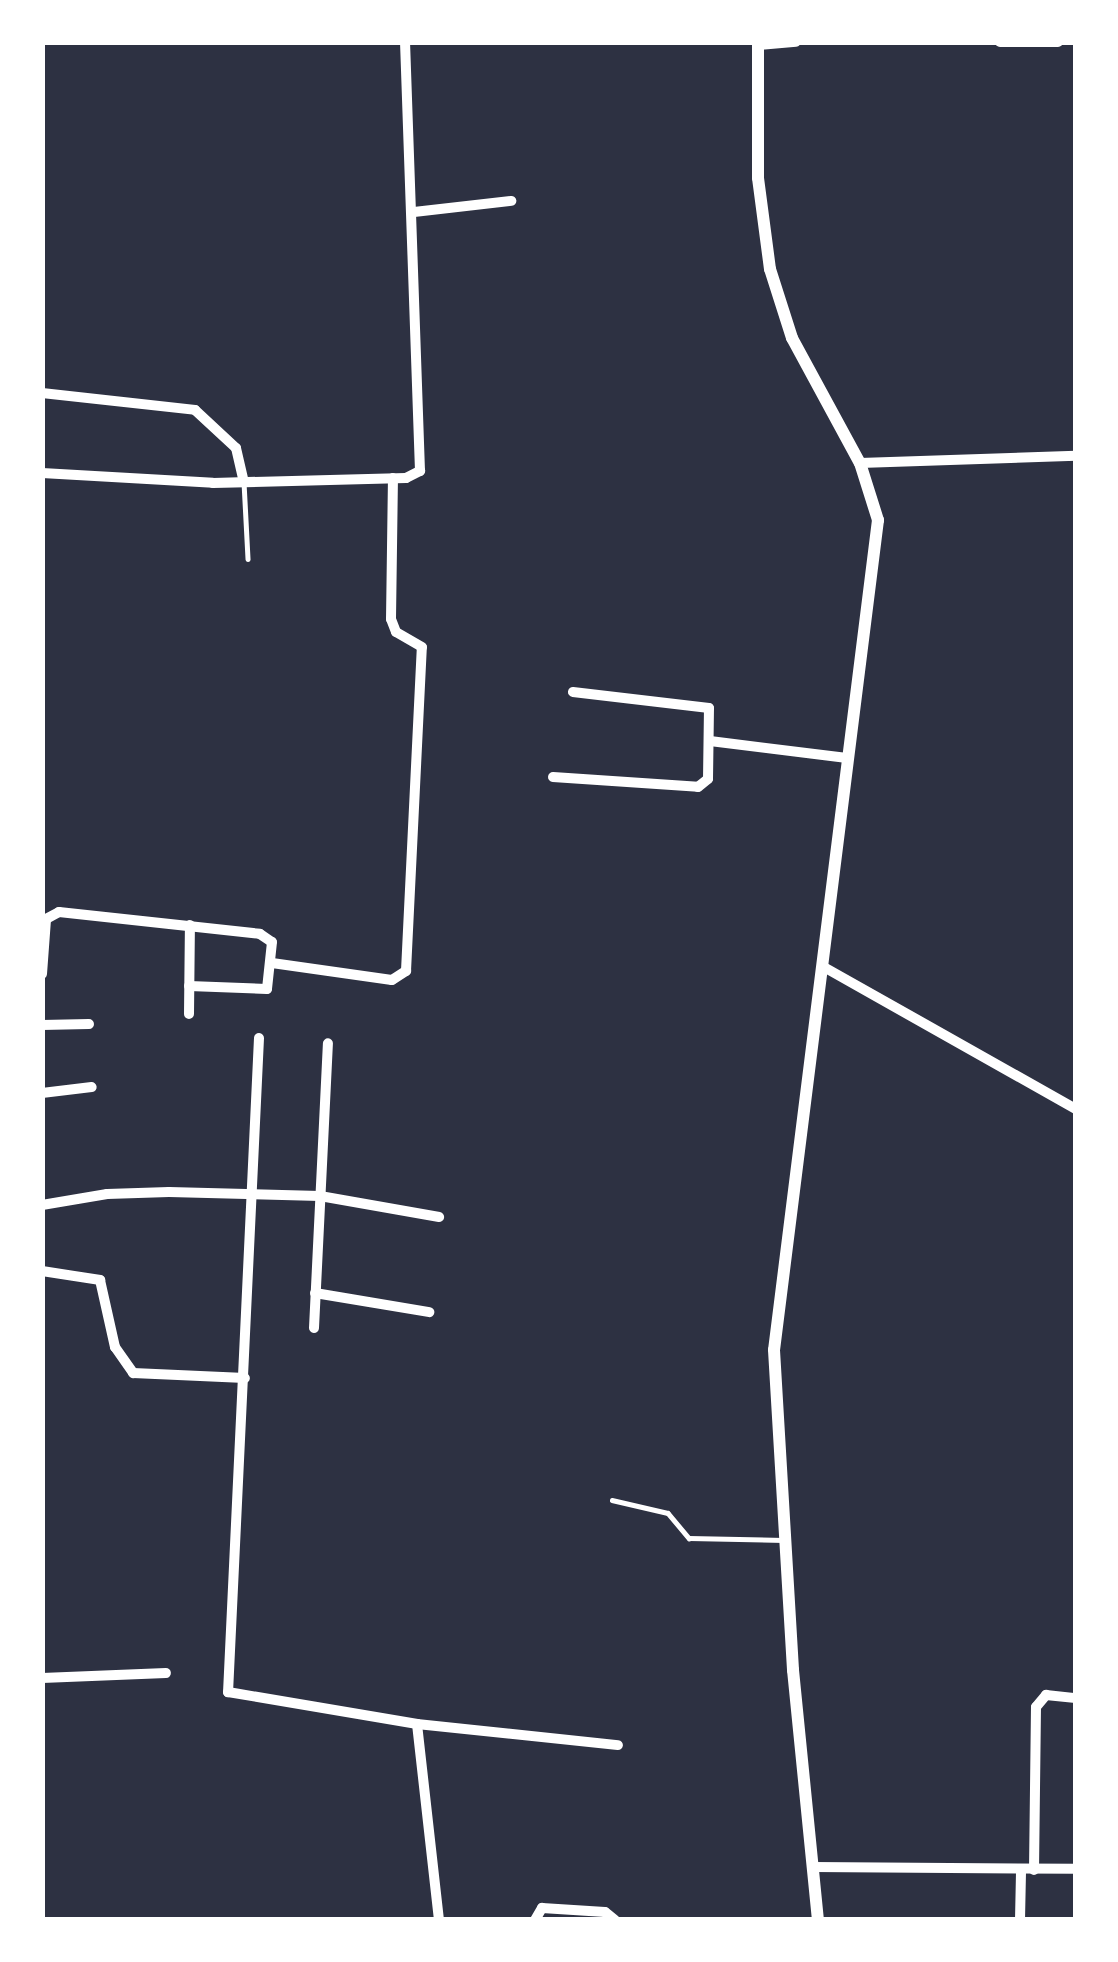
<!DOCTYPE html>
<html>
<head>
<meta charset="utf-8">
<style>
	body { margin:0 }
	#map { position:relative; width:1118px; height:1962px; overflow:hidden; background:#2d3142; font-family:"IBM Plex Serif",serif }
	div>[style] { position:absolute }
	.service>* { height:4.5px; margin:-2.25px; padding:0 2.25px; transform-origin:2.25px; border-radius:2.25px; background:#fff }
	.minor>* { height:10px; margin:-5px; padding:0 5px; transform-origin:5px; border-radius:5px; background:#fff }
	.tertiary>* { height:12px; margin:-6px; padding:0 6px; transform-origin:6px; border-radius:6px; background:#fff }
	span { translate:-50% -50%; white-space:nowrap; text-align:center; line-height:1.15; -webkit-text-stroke:9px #fff; paint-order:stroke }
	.frame { position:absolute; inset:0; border:45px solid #fff; pointer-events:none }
</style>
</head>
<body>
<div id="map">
	<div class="service">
		<div style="left:244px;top:482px;width:77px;rotate:87deg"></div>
		<div style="left:612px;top:1500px;width:57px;rotate:13.1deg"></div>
		<div style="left:668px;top:1513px;width:33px;rotate:50deg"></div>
		<div style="left:689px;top:1538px;width:95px;rotate:1.2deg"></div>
	</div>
	<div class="minor">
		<div style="left:1000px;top:42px;width:58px"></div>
		<div style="left:758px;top:45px;width:38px;rotate:-5deg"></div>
		<div style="left:414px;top:212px;width:98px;rotate:-6.5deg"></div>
		<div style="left:42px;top:393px;width:154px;rotate:6.3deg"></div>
		<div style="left:195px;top:410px;width:56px;rotate:42.8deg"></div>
		<div style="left:236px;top:448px;width:35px;rotate:77deg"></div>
		<div style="left:860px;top:463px;width:216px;rotate:-1.9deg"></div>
		<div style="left:42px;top:473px;width:171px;rotate:3.3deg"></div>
		<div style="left:213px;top:483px;width:193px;rotate:-1.5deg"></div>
		<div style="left:406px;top:478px;width:16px;rotate:-27deg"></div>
		<div style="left:420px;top:471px;width:429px;rotate:-92deg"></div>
		<div style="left:710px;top:741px;width:138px;rotate:7.1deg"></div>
		<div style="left:553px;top:777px;width:145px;rotate:3.9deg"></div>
		<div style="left:698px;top:787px;width:13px;rotate:-39deg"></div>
		<div style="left:708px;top:779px;width:71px;rotate:-89.2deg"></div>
		<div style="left:709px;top:708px;width:137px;rotate:-173.3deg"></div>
		<div style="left:272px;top:963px;width:121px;rotate:8.1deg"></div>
		<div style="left:392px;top:980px;width:17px;rotate:-33deg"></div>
		<div style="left:406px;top:971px;width:324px;rotate:-87.2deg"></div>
		<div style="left:422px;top:647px;width:30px;rotate:-150deg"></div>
		<div style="left:396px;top:632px;width:14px;rotate:-111deg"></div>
		<div style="left:391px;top:619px;width:141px;rotate:-89.2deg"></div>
		<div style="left:822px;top:966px;width:291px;rotate:29.4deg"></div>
		<div style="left:42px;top:974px;width:55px;rotate:-85.8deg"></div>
		<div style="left:46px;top:919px;width:15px;rotate:-28deg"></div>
		<div style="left:59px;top:912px;width:202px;rotate:6.2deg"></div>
		<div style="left:260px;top:934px;width:14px;rotate:34deg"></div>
		<div style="left:272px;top:942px;width:47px;rotate:96.1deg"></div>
		<div style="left:267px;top:989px;width:78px;rotate:-177.8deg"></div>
		<div style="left:189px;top:1014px;width:89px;rotate:-89.4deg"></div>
		<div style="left:42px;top:1025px;width:47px;rotate:-1.2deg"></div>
		<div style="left:259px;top:1038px;width:655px;rotate:92.71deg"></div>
		<div style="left:228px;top:1692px;width:192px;rotate:9.6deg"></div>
		<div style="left:417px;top:1724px;width:202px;rotate:6deg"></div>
		<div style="left:42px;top:1093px;width:50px;rotate:-6.8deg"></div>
		<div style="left:42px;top:1205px;width:66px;rotate:-9.6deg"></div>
		<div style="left:107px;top:1194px;width:62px;rotate:-1.8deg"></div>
		<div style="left:169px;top:1192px;width:151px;rotate:1.5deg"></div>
		<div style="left:320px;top:1196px;width:121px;rotate:10deg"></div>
		<div style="left:42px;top:1271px;width:59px;rotate:8.8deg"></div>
		<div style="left:100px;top:1280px;width:69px;rotate:77.4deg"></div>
		<div style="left:115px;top:1347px;width:32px;rotate:55deg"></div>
		<div style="left:133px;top:1373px;width:112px;rotate:2.6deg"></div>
		<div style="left:315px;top:1293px;width:116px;rotate:9.5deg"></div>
		<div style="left:314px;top:1328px;width:285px;rotate:-87.2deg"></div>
		<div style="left:42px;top:1678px;width:124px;rotate:-2.3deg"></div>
		<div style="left:417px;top:1724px;width:197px;rotate:83.6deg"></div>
		<div style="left:813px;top:1867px;width:263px;rotate:0.4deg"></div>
		<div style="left:1034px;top:1870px;width:163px;rotate:-89.3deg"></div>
		<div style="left:1036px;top:1707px;width:16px;rotate:-50deg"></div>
		<div style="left:1046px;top:1695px;width:30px;rotate:6deg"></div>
		<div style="left:535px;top:1920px;width:14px;rotate:-60deg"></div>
		<div style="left:542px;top:1908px;width:63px;rotate:3.6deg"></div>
		<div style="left:605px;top:1912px;width:13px;rotate:39deg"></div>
		<div style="left:1020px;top:1920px;width:49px;rotate:-88.8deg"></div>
	</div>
	<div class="tertiary">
		<div style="left:758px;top:42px;width:136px;rotate:90deg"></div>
		<div style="left:758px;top:178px;width:92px;rotate:82.5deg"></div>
		<div style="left:770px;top:269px;width:72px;rotate:72.3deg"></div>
		<div style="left:792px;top:338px;width:142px;rotate:61.5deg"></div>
		<div style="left:860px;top:463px;width:60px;rotate:72.5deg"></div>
		<div style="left:878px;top:520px;width:836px;rotate:97.14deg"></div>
		<div style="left:774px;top:1350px;width:321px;rotate:86.6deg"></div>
		<div style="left:793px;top:1670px;width:251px;rotate:84.3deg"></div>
	</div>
	<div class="frame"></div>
</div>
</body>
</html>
